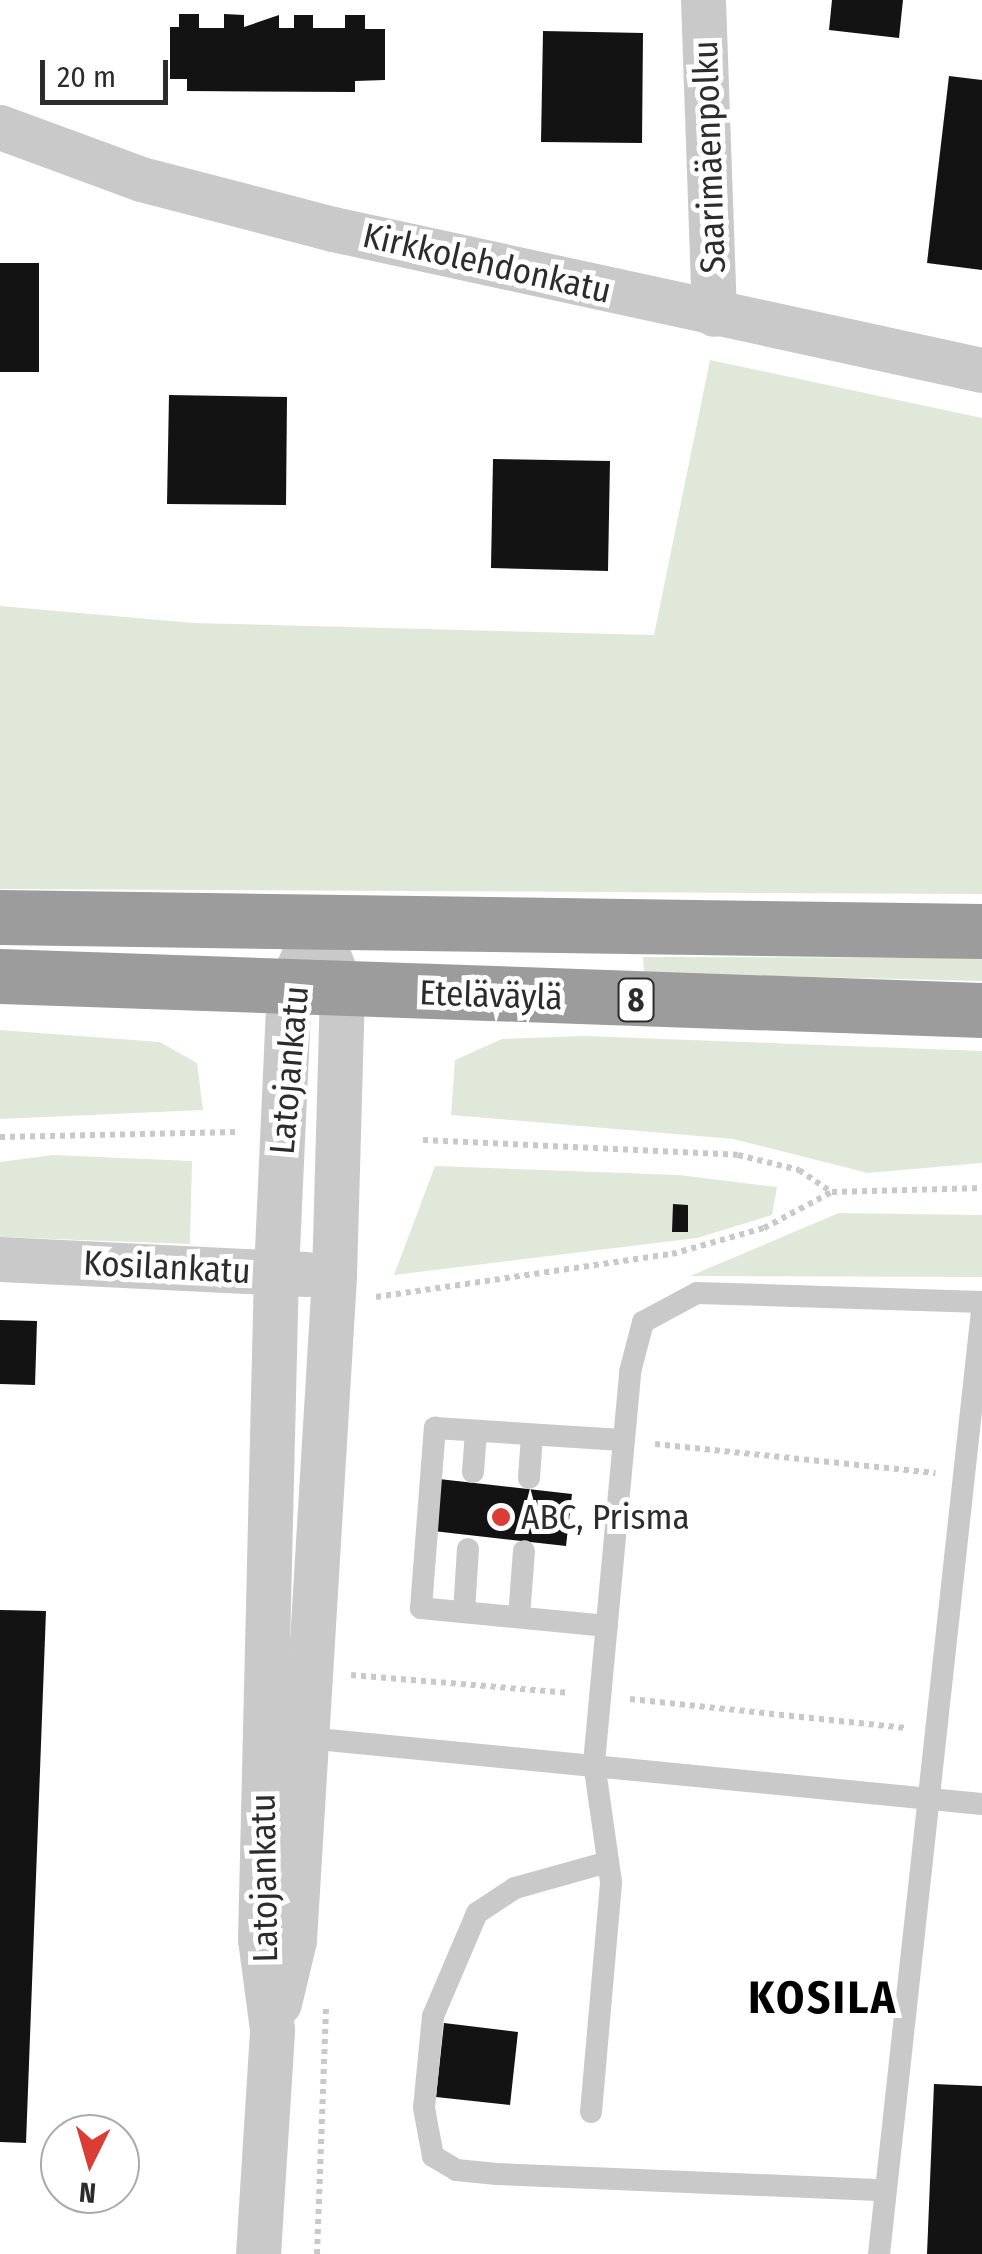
<!DOCTYPE html>
<html>
<head>
<meta charset="utf-8">
<style>
	body { margin:0 }
	#map { position:relative; width:982px; height:2254px; overflow:hidden; background:#fff; font-family:"Fira Sans Condensed",sans-serif }
	div>[style] { position:absolute }
	.green>* { inset:0; background:#e0e9d9 }
	.building>* { inset:0; background:#131313 }
	.path>* { height:6px; margin-top:-3px; transform-origin:0; background:repeating-linear-gradient(90deg,#c9c9c9 0 5px,transparent 0 10px) }
	.service>* { height:22px; margin:-11px; padding:0 11px; transform-origin:11px; border-radius:11px; background:#c9c9c9 }
	.minor>* { height:45px; margin:-22.5px; padding:0 22.5px; transform-origin:22.5px; border-radius:22.5px; background:#c9c9c9 }
	.trunk>* { height:55px; margin:-27.5px; padding:0 27.5px; transform-origin:27.5px; border-radius:27.5px; background:#9c9c9c }
	.dots>* { width:28px; height:28px; translate:-50% -50%; box-sizing:border-box; border:5px solid #fff; border-radius:50% }
	span { translate:-50% -50%; white-space:nowrap; text-align:center; line-height:1.15; -webkit-text-stroke:10px #fff; paint-order:stroke }
	.shield-label span { padding:2px 8px; background:#fff; border:2px solid; border-radius:8px; -webkit-text-stroke-width:0 }
	.shield-label { font-size:32px; color:#2c2c2c; font-weight:700 }
	.street-label { font-size:35px; color:#2c2c2c }
	.poi-label { font-size:35px; color:#2c2c2c }
	.left { translate:0 -50%; text-align:left }
	.district-label { font-size:45px; color:#000; font-weight:700; letter-spacing:2.5px }
	.north { position:absolute; left:40px; top:2114px; width:100px; height:100px; box-sizing:border-box; background:#fff; border:2px solid #ababab; border-radius:50%; rotate:185deg; font-size:28px; font-weight:700; line-height:40px; text-align:center; color:#2c2c2c }
	.north::after { content:''; display:block; margin:auto; width:35px; height:45px; background:#db3c36; clip-path:polygon(50% 0,100% 100%,50% 72%,0 100%) }
	.scale { position:absolute; left:40px; top:60px; width:128px; height:45px; box-sizing:border-box; border:5px solid #2c2c2c; border-top:0; padding-left:12px; font-size:30px; line-height:35px; white-space:nowrap; color:#2c2c2c; -webkit-text-stroke:8px #fff; paint-order:stroke }
</style>
</head>
<body>
<div id="map">
	<div class="green">
		<div style="clip-path:polygon(710px 360px,982px 418px,982px 894px,0 889px,0 606px,194px 623px,654px 635px)"></div>
		<div style="clip-path:polygon(643px 957px,982px 958px,982px 981px,644px 973px)"></div>
		<div style="clip-path:polygon(0 1030px,160px 1042px,197px 1063px,203px 1110px,0 1119px)"></div>
		<div style="clip-path:polygon(584px 1036px,982px 1051px,982px 1163px,868px 1173px,733px 1139px,451px 1115px,455px 1060px,502px 1039px)"></div>
		<div style="clip-path:polygon(53px 1155px,192px 1161px,190px 1244px,0 1237px,0 1162px)"></div>
		<div style="clip-path:polygon(435px 1166px,679px 1175px,777px 1187px,772px 1215px,697px 1238px,394px 1275px)"></div>
		<div style="clip-path:polygon(839px 1213px,982px 1215px,982px 1277px,690px 1276px)"></div>
	</div>
	<div class="building">
		<div style="clip-path:polygon(832px 0,903px 0,899px 38px,829px 30px)"></div>
		<div style="clip-path:polygon(179px 14px,199px 14px,199px 28px,224px 28px,224px 14px,244px 15px,244px 27px,279px 15px,279px 28px,294px 28px,294px 15px,313px 15px,313px 28px,345px 28px,345px 15px,365px 15px,365px 29px,385px 29px,385px 80px,355px 81px,355px 92px,187px 91px,187px 79px,170px 79px,170px 27px,179px 27px)"></div>
		<div style="clip-path:polygon(543px 31px,643px 33px,642px 143px,541px 142px)"></div>
		<div style="clip-path:polygon(949px 76px,982px 80px,982px 270px,927px 263px)"></div>
		<div style="clip-path:polygon(0 263px,39px 263px,39px 372px,0 372px)"></div>
		<div style="clip-path:polygon(169px 395px,287px 397px,286px 505px,167px 504px)"></div>
		<div style="clip-path:polygon(493px 459px,610px 461px,608px 571px,491px 568px)"></div>
		<div style="clip-path:polygon(673px 1204px,688px 1205px,688px 1232px,672px 1232px)"></div>
		<div style="clip-path:polygon(0 1320px,37px 1321px,35px 1385px,0 1384px)"></div>
		<div style="clip-path:polygon(439px 1479px,572px 1494px,566px 1546px,433px 1531px)"></div>
		<div style="clip-path:polygon(0 1610px,46px 1611px,26px 2143px,0 2142px)"></div>
		<div style="clip-path:polygon(444px 2023px,518px 2032px,510px 2105px,436px 2097px)"></div>
		<div style="clip-path:polygon(934px 2084px,982px 2086px,982px 2254px,927px 2254px)"></div>
	</div>
	<div class="path">
		<div style="left:0;top:1137px;width:238px;rotate:-1.2deg"></div>
		<div style="left:423px;top:1140px;width:315px;rotate:2.7deg"></div>
		<div style="left:738px;top:1155px;width:63px;rotate:13.8deg"></div>
		<div style="left:799px;top:1170px;width:40px;rotate:34deg"></div>
		<div style="left:832px;top:1192px;width:150px;rotate:-1.5deg"></div>
		<div style="left:376px;top:1297px;width:299px;rotate:-8.3deg"></div>
		<div style="left:672px;top:1254px;width:96px;rotate:-15.8deg"></div>
		<div style="left:764px;top:1228px;width:77px;rotate:-27.9deg"></div>
		<div style="left:655px;top:1444px;width:282px;rotate:5.9deg"></div>
		<div style="left:351px;top:1675px;width:218px;rotate:4.7deg"></div>
		<div style="left:630px;top:1699px;width:278px;rotate:6deg"></div>
		<div style="left:317px;top:2254px;width:246px;rotate:-87.9deg"></div>
	</div>
	<div class="service">
		<div style="left:473px;top:1472px;width:41px;rotate:-85.8deg"></div>
		<div style="left:529px;top:1478px;width:43px;rotate:-86deg"></div>
		<div style="left:464px;top:1612px;width:63px;rotate:-86.4deg"></div>
		<div style="left:519px;top:1617px;width:66px;rotate:-85.7deg"></div>
		<div style="left:607px;top:1626px;width:187px;rotate:-174.5deg"></div>
		<div style="left:421px;top:1608px;width:181px;rotate:-85.6deg"></div>
		<div style="left:435px;top:1428px;width:187px;rotate:3.7deg"></div>
		<div style="left:297px;top:1737px;width:688px;rotate:5.59deg"></div>
		<div style="left:608px;top:1862px;width:97px;rotate:164.4deg"></div>
		<div style="left:515px;top:1888px;width:45px;rotate:146.7deg"></div>
		<div style="left:477px;top:1913px;width:112px;rotate:113.1deg"></div>
		<div style="left:433px;top:2016px;width:92px;rotate:95.6deg"></div>
		<div style="left:424px;top:2108px;width:49px;rotate:79.4deg"></div>
		<div style="left:433px;top:2156px;width:27px;rotate:31deg"></div>
		<div style="left:456px;top:2170px;width:41px;rotate:5.6deg"></div>
		<div style="left:497px;top:2174px;width:386px;rotate:2.4deg"></div>
		<div style="left:591px;top:2112px;width:231px;rotate:-85deg"></div>
		<div style="left:611px;top:1882px;width:120px;rotate:-98.1deg"></div>
		<div style="left:594px;top:1763px;width:393px;rotate:-84.7deg"></div>
		<div style="left:630px;top:1372px;width:52px;rotate:-75.4deg"></div>
		<div style="left:643px;top:1322px;width:61px;rotate:-28.2deg"></div>
		<div style="left:697px;top:1293px;width:285px;rotate:1.8deg"></div>
		<div style="left:879px;top:2254px;width:949px;rotate:-83.77deg"></div>
	</div>
	<div class="minor">
		<div style="left:703px;top:0;width:314px;rotate:88deg"></div>
		<div style="left:0;top:127px;width:150px;rotate:20.2deg"></div>
		<div style="left:141px;top:179px;width:198px;rotate:14.6deg"></div>
		<div style="left:333px;top:229px;width:664px;rotate:12.26deg"></div>
		<div style="left:0;top:1259px;width:307px;rotate:2.8deg"></div>
		<div style="left:279px;top:2003px;width:65px;rotate:-76.6deg"></div>
		<div style="left:294px;top:1940px;width:665px;rotate:-86.55deg"></div>
		<div style="left:334px;top:1276px;width:285px;rotate:-88.4deg"></div>
		<div style="left:342px;top:991px;width:36px;rotate:-111deg"></div>
		<div style="left:258px;top:2254px;width:225px;rotate:-86.4deg"></div>
		<div style="left:272px;top:2029px;width:91px;rotate:-97.6deg"></div>
		<div style="left:260px;top:1939px;width:667px;rotate:-88.63deg"></div>
		<div style="left:276px;top:1272px;width:284px;rotate:-87.4deg"></div>
		<div style="left:289px;top:988px;width:68px;rotate:-65.7deg"></div>
	</div>
	<div class="trunk">
		<div style="left:0;top:917px;width:982px;rotate:0.82deg"></div>
		<div style="left:0;top:976px;width:983px;rotate:1.98deg"></div>
	</div>
	<div class="dots">
		<div style="left:501px;top:1517px;background:#db3c36"></div>
	</div>
	<div class="shield-label">
		<span style="left:636px;top:1000px">8</span>
	</div>
	<div class="street-label">
		<span style="left:709px;top:157px;rotate:-92deg">Saarimäenpolku</span>
		<span style="left:487px;top:263px;rotate:13deg">Kirkkolehdonkatu</span>
		<span style="left:491px;top:995px;rotate:2deg">Eteläväylä</span>
		<span style="left:289px;top:1070px;rotate:-85deg">Latojankatu</span>
		<span style="left:167px;top:1267px;rotate:3deg">Kosilankatu</span>
		<span style="left:264px;top:1878px;rotate:-91deg">Latojankatu</span>
	</div>
	<div class="poi-label">
		<span class="left" style="left:521px;top:1517px">ABC, Prisma</span>
	</div>
	<div class="district-label">
		<span style="left:823px;top:1999px">KOSILA</span>
	</div>
	<div class="north">N</div>
	<div class="scale">20 m</div>
</div>
</body>
</html>
